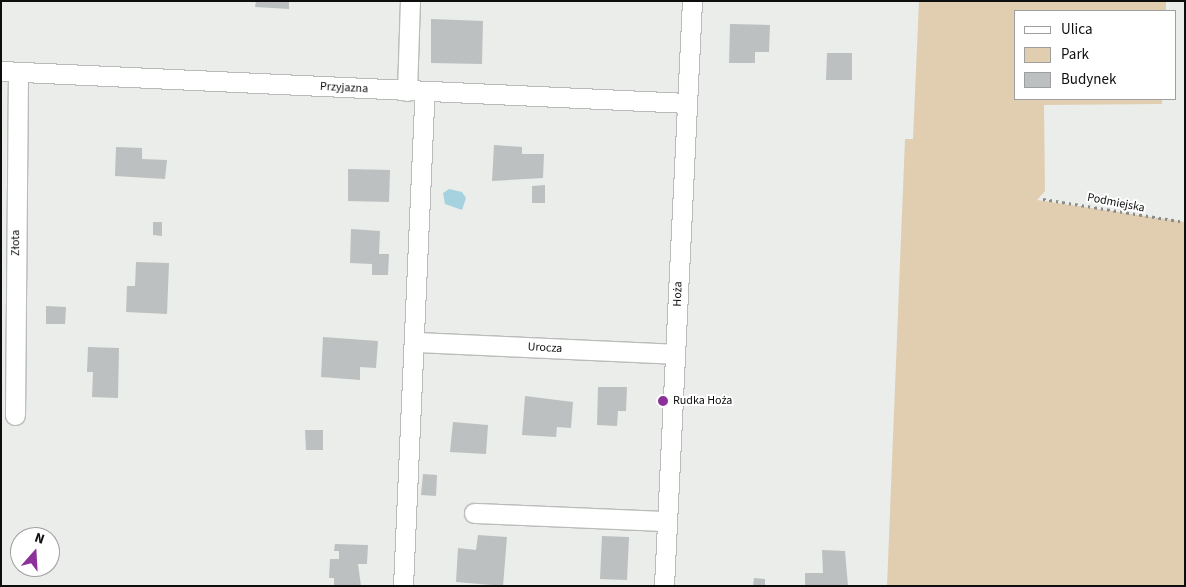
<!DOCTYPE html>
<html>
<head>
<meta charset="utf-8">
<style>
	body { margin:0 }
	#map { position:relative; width:1186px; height:587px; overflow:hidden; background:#eaedea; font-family:"Source Sans 3",sans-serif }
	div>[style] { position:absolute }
	.green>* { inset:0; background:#e1ceb0 }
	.water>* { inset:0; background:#a6d2df }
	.building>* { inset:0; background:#bcc0c0 }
	.path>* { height:3px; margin-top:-1.5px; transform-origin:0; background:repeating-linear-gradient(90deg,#8a8c8a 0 2.5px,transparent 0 6.5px) }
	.roads { filter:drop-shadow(1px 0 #b9bcb9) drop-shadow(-1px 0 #b9bcb9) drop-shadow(0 1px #b9bcb9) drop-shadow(0 -1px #b9bcb9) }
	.street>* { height:19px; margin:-9.5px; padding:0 9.5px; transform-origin:9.5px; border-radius:9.5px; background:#fff }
	.dots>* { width:14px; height:14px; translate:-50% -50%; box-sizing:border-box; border:2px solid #fff; border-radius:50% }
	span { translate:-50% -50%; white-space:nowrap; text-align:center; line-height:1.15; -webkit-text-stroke:4px #fff; paint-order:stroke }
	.street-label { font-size:12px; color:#0d0e0d }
	.poi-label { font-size:12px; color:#0d0e0d }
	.left { translate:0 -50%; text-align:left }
	.frame { position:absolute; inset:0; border:2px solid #0d0e0d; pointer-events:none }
	.legend { position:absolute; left:1014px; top:10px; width:162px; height:90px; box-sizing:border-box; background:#fff; border:1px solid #9e9f9e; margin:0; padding:6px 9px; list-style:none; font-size:15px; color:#0d0e0d }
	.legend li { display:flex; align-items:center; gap:10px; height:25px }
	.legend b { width:25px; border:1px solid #9e9f9e }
	.north { position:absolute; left:10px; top:527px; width:50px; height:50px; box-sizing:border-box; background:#fff; border:1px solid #9e9f9e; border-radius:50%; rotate:19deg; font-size:14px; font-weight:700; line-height:20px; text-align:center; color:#0d0e0d }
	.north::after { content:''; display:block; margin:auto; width:18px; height:22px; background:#8c309a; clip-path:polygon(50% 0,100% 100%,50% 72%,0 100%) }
</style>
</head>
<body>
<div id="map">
	<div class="green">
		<div style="clip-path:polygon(919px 1px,1166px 1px,1166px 11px,1015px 11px,1015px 99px,1162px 99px,1162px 104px,1044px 105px,1045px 191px,1037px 200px,1185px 222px,1185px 586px,887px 586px,905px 139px,913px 139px)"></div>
	</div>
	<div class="water">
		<div style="clip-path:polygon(449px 189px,462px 192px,466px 198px,462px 210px,445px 204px,443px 193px)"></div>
	</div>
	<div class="building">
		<div style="clip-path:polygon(256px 1px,289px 1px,289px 9px,255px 7px)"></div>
		<div style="clip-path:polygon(431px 19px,483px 21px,482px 64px,431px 63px)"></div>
		<div style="clip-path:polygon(730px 24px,770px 25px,769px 52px,755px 52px,755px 63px,729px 63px)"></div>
		<div style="clip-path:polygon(827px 53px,852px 53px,852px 80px,826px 80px)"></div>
		<div style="clip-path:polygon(494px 145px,522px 147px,522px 154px,544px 154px,543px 178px,492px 181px)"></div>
		<div style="clip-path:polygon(116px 147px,142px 148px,142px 159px,167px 160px,165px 179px,115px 176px)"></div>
		<div style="clip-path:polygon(348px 169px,390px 170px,389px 202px,348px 201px)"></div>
		<div style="clip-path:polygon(545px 185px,545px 203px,532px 203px,532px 186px)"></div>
		<div style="clip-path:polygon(153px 222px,162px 222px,162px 236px,153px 235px)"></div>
		<div style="clip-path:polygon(351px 229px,380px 231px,379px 254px,389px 254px,388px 275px,372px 275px,372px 264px,350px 263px)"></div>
		<div style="clip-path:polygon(136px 262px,169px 263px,167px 314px,126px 312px,127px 286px,135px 286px)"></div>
		<div style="clip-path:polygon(46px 306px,66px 307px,65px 324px,46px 324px)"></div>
		<div style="clip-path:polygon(323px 337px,378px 341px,376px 368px,360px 367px,360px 380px,321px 377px)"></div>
		<div style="clip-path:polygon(88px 347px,119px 348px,118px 398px,92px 397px,93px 372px,87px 372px)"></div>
		<div style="clip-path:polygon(598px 387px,627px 387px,626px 411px,618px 411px,617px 426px,597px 425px)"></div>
		<div style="clip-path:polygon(525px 396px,573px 402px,571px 428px,557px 427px,556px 437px,522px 435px)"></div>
		<div style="clip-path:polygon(453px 422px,488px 425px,486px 454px,450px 452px)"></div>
		<div style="clip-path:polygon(305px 430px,323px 430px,323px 450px,306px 450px)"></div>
		<div style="clip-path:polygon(423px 474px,437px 475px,436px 496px,421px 495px)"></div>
		<div style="clip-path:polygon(478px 535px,507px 537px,503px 586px,456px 582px,458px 548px,476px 550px)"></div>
		<div style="clip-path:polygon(602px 536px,629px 537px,627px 580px,600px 579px)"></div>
		<div style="clip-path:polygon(335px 544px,368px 545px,367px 564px,358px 564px,361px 586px,334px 586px,334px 578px,329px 578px,330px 559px,339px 559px,339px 551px,334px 551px)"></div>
		<div style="clip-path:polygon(822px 550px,845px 551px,848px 586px,805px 586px,805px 573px,823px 573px)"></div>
		<div style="clip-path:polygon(754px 578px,765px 579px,765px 586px,753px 586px)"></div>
	</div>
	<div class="path">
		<div style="left:1043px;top:199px;width:144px;rotate:9.2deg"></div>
	</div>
	<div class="roads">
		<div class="street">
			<div style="left:1px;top:71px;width:686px;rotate:2.67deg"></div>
			<div style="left:407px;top:91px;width:90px;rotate:-88.1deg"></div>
			<div style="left:415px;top:342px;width:260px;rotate:2.6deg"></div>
			<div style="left:15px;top:415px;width:343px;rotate:-89.5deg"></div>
			<div style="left:474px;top:513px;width:192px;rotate:2.4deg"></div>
			<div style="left:403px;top:586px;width:494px;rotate:-87.5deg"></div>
			<div style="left:664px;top:586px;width:586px;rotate:-87.26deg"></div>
		</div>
	</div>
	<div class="dots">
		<div style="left:663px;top:401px;background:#8c309a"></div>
	</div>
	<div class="street-label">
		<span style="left:344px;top:88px;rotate:3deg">Przyjazna</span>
		<span style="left:1116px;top:203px;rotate:11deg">Podmiejska</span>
		<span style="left:16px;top:243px;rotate:-90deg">Złota</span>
		<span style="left:678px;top:294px;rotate:-88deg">Hoża</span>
		<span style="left:545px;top:348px;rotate:3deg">Urocza</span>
	</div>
	<div class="poi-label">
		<span class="left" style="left:673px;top:401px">Rudka Hoża</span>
	</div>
	<div class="frame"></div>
	<ul class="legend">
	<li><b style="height:6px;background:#fff"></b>Ulica</li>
	<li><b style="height:14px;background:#e1ceb0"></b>Park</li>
	<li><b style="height:14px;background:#bcc0c0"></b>Budynek</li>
	</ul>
	<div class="north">N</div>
</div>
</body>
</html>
